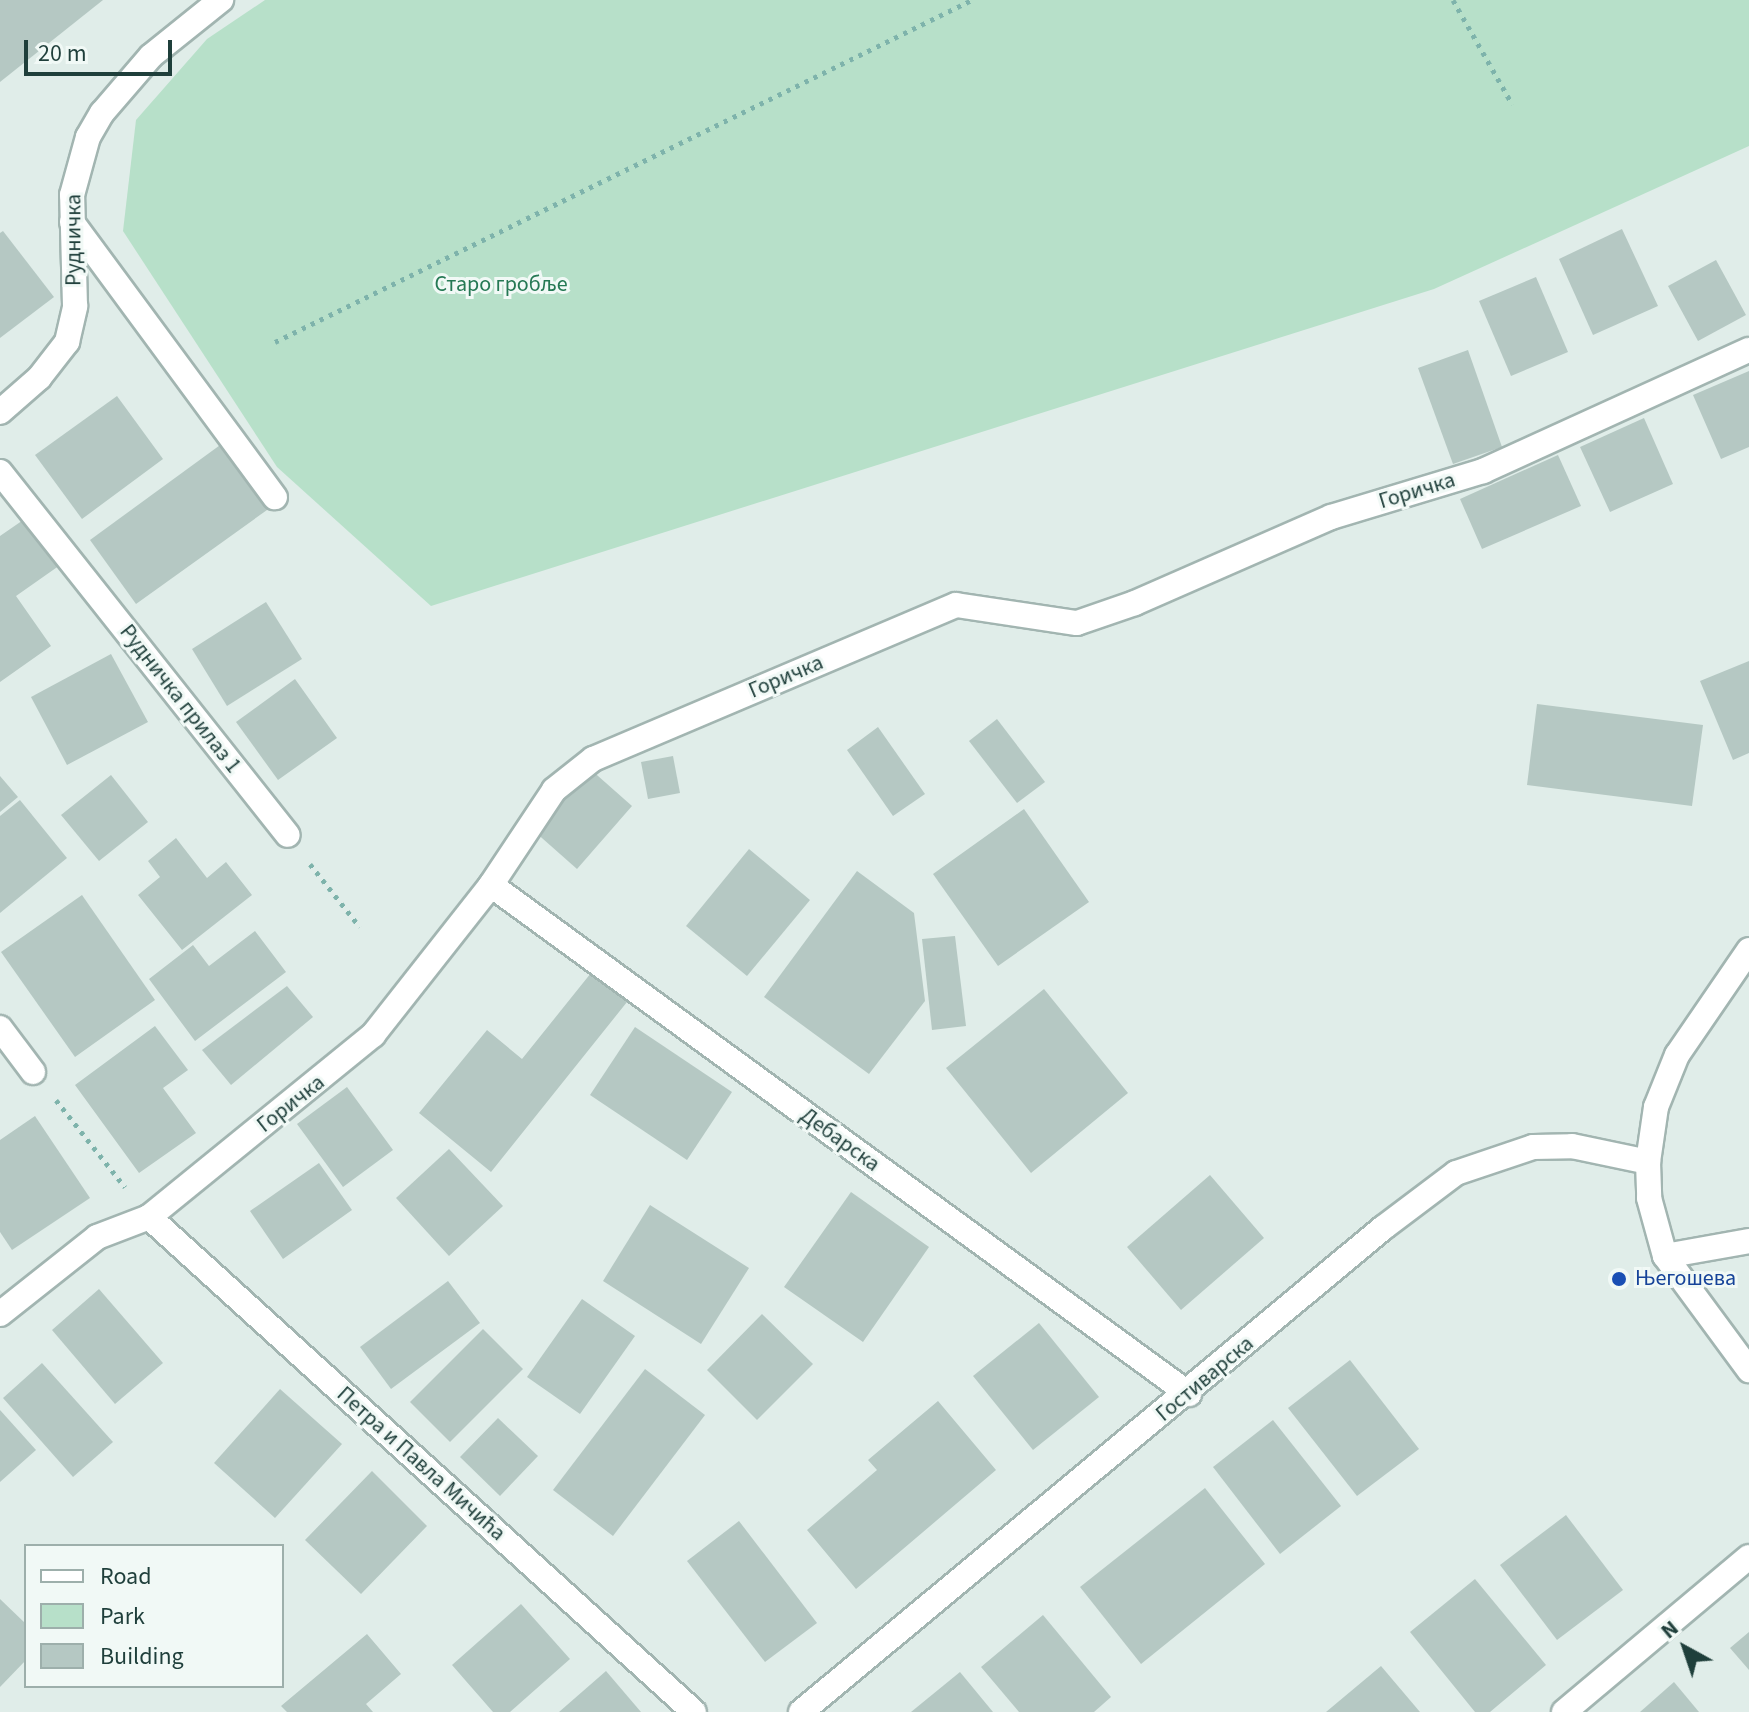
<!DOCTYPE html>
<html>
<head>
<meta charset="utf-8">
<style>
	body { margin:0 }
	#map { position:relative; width:1749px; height:1712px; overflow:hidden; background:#e0ede9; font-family:"Source Sans 3",sans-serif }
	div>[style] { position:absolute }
	.green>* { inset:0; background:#b7e0c9 }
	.building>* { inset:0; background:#b5c8c3 }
	.path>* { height:5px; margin-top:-2.5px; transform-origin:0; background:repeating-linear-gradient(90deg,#7eb3ab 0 4px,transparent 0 10px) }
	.roads { filter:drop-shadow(2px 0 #a2b5b1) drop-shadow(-2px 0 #a2b5b1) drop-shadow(0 2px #a2b5b1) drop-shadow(0 -2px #a2b5b1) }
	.minor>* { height:24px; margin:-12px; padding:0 12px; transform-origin:12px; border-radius:12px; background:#fff }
	.dots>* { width:22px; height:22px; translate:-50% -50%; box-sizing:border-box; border:4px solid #f1f9f6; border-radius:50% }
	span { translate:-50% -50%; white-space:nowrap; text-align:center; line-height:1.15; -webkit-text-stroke:6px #f1f9f6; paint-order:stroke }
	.street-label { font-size:22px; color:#1f3f3b }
	.park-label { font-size:22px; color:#257954 }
	.transit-label { font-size:22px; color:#164399 }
	.left { translate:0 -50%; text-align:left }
	.legend { position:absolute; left:24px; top:1544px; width:260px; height:144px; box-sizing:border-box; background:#f1f9f6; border:2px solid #9dafab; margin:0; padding:10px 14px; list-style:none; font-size:24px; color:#1f3f3b }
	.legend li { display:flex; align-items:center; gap:16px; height:40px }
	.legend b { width:40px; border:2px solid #9dafab }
	.north { position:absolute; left:1645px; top:1608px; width:80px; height:80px; -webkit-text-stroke:6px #f1f9f6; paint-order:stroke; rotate:320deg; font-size:22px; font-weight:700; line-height:32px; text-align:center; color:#1f3f3b }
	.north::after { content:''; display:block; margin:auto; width:28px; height:36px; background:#1f3f3b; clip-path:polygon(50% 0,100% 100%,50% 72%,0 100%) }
	.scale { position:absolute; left:24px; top:40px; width:148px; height:36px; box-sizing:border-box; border:4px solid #1f3f3b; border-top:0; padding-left:10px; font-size:24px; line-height:28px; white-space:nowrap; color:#1f3f3b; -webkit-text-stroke:6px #f1f9f6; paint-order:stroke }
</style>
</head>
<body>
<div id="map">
	<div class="green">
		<div style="clip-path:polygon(265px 0,1749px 0,1749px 146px,1434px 289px,431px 606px,277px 467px,123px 231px,136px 120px,207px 39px)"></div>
	</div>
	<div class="building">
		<div style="clip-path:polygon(0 0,103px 0,0 82px)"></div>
		<div style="clip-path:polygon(1622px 229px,1658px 306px,1593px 335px,1559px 259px)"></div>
		<div style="clip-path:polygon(3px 231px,54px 297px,0 338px,0 233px)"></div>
		<div style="clip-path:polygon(1716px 260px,1746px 315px,1698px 341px,1668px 286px)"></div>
		<div style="clip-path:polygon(1536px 277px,1568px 352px,1511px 376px,1479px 301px)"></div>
		<div style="clip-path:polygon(1468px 350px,1502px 447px,1453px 464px,1418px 368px)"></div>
		<div style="clip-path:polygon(1749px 371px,1749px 447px,1721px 459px,1693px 395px)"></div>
		<div style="clip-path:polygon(117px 396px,163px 459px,82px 519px,35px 455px)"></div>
		<div style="clip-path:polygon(1644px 418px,1673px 484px,1610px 512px,1580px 447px)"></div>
		<div style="clip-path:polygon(227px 440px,274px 505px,136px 604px,90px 540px)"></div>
		<div style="clip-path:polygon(1558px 455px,1581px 506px,1482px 549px,1460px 499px)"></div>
		<div style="clip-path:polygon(29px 516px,63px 563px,16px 596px,51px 646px,0 682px,0 536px)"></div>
		<div style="clip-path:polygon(266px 602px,302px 659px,227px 706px,192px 649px)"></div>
		<div style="clip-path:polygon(111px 654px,148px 722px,67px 765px,31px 697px)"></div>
		<div style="clip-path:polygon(1749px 661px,1749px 753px,1733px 760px,1700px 681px)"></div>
		<div style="clip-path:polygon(295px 679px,337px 738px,278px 780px,236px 722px)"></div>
		<div style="clip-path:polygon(1537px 704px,1703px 725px,1692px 806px,1527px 785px)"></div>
		<div style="clip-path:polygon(997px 719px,1045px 782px,1017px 803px,969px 741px)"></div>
		<div style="clip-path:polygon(878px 727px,925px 794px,893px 816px,847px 750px)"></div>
		<div style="clip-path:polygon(673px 756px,680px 793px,648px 799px,641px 762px)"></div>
		<div style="clip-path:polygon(589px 768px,632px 806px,577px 869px,534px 831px)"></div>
		<div style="clip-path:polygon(111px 775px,148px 822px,99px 861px,61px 815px)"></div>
		<div style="clip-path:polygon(0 776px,18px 797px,0 812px)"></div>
		<div style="clip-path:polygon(20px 800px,67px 858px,0 913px,0 816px)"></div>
		<div style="clip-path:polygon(1024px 809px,1089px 902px,998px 966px,933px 874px)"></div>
		<div style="clip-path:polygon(176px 838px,207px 878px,226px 862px,252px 895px,182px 950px,138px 895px,160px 877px,148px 861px)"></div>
		<div style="clip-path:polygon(749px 849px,810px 900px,747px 976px,686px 926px)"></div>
		<div style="clip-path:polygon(857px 871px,914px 913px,925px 1001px,869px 1074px,764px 997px)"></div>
		<div style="clip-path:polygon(82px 895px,155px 1000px,75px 1057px,1px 952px)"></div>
		<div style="clip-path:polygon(255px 931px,286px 972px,195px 1041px,149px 979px,193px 945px,209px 966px)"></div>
		<div style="clip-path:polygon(955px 936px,966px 1026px,932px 1030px,922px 939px)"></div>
		<div style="clip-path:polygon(595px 968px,631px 997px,491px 1172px,419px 1113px,487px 1030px,522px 1059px)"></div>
		<div style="clip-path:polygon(287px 986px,313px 1017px,231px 1085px,202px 1050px)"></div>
		<div style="clip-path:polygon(1044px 989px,1128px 1093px,1031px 1173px,946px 1068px)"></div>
		<div style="clip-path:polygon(155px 1026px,188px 1070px,163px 1088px,196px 1133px,139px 1173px,75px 1085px)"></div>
		<div style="clip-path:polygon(635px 1027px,732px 1092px,687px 1160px,590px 1095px)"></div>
		<div style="clip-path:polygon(347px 1087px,393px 1150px,343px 1187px,297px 1124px)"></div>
		<div style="clip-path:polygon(35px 1116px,90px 1198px,12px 1250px,0 1232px,0 1140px)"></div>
		<div style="clip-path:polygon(449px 1149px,503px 1206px,449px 1256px,396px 1198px)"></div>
		<div style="clip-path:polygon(319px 1163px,352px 1210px,283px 1259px,250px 1211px)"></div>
		<div style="clip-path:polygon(1210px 1175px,1264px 1238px,1181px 1310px,1127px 1247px)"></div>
		<div style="clip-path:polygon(851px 1192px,929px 1247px,863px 1342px,784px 1287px)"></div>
		<div style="clip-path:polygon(650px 1205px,749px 1268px,701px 1344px,603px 1281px)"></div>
		<div style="clip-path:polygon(448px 1281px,480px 1323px,391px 1389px,360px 1347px)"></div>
		<div style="clip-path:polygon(99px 1289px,163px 1363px,115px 1404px,52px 1330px)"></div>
		<div style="clip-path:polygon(582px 1299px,635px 1336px,580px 1414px,527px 1377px)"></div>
		<div style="clip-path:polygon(762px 1314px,813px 1364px,757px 1420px,707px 1370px)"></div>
		<div style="clip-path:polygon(1039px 1323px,1099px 1397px,1033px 1450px,973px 1376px)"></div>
		<div style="clip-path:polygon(483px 1329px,523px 1369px,450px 1442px,410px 1402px)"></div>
		<div style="clip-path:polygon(1350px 1360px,1419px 1449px,1357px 1496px,1288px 1408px)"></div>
		<div style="clip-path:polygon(42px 1363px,113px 1442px,73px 1477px,3px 1398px)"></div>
		<div style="clip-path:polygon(645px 1369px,705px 1415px,613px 1536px,553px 1490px)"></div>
		<div style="clip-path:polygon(280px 1389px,342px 1444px,275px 1518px,214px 1463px)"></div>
		<div style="clip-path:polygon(938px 1401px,996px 1470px,856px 1589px,807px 1530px,877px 1470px,868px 1460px)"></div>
		<div style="clip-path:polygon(0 1410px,36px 1450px,0 1482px)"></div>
		<div style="clip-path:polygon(498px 1418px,538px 1456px,500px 1496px,460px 1457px)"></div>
		<div style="clip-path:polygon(1273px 1420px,1341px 1506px,1280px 1554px,1213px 1467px)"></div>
		<div style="clip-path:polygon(372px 1471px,427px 1526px,361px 1594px,305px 1540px)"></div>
		<div style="clip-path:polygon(1205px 1488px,1265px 1564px,1141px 1664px,1080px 1587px)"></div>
		<div style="clip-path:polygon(1566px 1515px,1623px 1590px,1557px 1640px,1500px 1565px)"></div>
		<div style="clip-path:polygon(739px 1521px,817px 1623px,765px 1662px,687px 1561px)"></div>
		<div style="clip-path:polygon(1475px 1579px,1546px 1665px,1490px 1712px,1475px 1712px,1410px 1632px)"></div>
		<div style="clip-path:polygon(0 1599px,26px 1624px,26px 1660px,0 1687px)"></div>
		<div style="clip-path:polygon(521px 1604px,570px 1659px,510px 1712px,493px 1712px,452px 1665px)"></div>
		<div style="clip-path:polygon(1043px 1615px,1111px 1697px,1094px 1712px,1019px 1712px,981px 1667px)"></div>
		<div style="clip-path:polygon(1749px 1632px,1749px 1670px,1730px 1648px)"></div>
		<div style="clip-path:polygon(367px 1634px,401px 1674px,366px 1704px,373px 1712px,287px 1712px,281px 1706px)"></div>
		<div style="clip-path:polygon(1381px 1666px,1420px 1712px,1326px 1712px)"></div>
		<div style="clip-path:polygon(606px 1671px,641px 1712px,559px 1712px)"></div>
		<div style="clip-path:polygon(960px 1672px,993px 1712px,911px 1712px)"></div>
		<div style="clip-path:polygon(1674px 1682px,1699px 1712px,1640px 1712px)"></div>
	</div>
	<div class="path">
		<div style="left:1453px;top:0;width:120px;rotate:60.4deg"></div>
		<div style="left:275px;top:342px;width:776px;rotate:-26.14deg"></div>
		<div style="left:310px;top:864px;width:80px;rotate:51.6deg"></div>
		<div style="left:56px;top:1100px;width:111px;rotate:51.6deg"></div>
	</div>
	<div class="roads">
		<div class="minor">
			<div style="left:72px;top:222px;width:342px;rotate:53.6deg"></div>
			<div style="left:0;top:412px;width:52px;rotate:-41.1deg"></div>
			<div style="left:39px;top:378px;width:46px;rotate:-52.1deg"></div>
			<div style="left:67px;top:342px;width:37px;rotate:-77deg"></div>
			<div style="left:75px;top:306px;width:111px;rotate:-91.5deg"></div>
			<div style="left:72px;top:195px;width:60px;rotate:-74.6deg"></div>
			<div style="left:88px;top:137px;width:28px;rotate:-60deg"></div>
			<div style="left:102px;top:113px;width:75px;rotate:-49.3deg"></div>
			<div style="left:151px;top:56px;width:90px;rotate:-38.7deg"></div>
			<div style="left:0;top:472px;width:463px;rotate:51.6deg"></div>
			<div style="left:491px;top:885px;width:864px;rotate:36.1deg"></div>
			<div style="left:1749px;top:950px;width:127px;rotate:124.4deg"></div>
			<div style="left:1677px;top:1055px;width:56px;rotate:112deg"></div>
			<div style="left:1656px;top:1107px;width:56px;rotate:98.3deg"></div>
			<div style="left:1648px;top:1162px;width:36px;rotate:88deg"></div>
			<div style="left:1649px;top:1198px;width:60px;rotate:74.6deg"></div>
			<div style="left:1665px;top:1256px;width:142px;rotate:53.6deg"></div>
			<div style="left:0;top:1028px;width:55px;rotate:53.1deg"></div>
			<div style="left:149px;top:1217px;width:736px;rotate:42.25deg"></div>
			<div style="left:1665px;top:1256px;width:85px;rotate:-10.1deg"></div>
			<div style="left:0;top:1314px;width:124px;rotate:-38.4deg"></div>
			<div style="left:97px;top:1237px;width:56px;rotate:-21deg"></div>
			<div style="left:149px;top:1217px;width:289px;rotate:-39.1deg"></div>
			<div style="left:373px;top:1035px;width:191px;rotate:-51.8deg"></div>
			<div style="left:491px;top:885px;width:114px;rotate:-56.4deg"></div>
			<div style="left:554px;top:790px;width:50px;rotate:-38.5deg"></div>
			<div style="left:593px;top:759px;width:394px;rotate:-23deg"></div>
			<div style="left:956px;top:605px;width:122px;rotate:8.5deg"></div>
			<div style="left:1077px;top:623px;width:61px;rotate:-19deg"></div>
			<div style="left:1135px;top:603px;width:214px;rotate:-23.7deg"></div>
			<div style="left:1331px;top:517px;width:159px;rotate:-16.8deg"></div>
			<div style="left:1483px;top:471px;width:292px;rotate:-24.5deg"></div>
			<div style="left:801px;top:1712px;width:757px;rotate:-39.75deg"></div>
			<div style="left:1383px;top:1228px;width:91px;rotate:-37deg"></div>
			<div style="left:1456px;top:1173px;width:81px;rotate:-18.7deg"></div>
			<div style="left:1533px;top:1147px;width:39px;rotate:-1deg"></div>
			<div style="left:1572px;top:1146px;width:78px;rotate:11.9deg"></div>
			<div style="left:1564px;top:1712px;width:241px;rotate:-40deg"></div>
		</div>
	</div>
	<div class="dots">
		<div style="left:1619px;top:1279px;background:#1a4fb4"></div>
	</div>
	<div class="street-label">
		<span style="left:74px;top:240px;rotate:-90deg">Рудничка</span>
		<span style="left:1417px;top:491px;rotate:-17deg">Горичка</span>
		<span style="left:786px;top:677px;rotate:-23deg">Горичка</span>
		<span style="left:180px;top:699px;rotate:52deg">Рудничка прилаз 1</span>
		<span style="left:291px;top:1104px;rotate:-38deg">Горичка</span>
		<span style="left:840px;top:1140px;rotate:36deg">Дебарска</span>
		<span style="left:1205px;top:1379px;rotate:-40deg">Гостиварска</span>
		<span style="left:421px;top:1464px;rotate:42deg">Петра и Павла Мичића</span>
	</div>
	<div class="park-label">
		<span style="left:501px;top:285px">Старо гробље</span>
	</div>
	<div class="transit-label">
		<span class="left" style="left:1635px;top:1279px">Његошева</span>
	</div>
	<ul class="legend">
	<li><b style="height:10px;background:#fff"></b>Road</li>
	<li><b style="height:22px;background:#b7e0c9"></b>Park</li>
	<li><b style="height:22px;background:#b5c8c3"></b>Building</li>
	</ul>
	<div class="north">N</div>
	<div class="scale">20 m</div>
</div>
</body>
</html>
